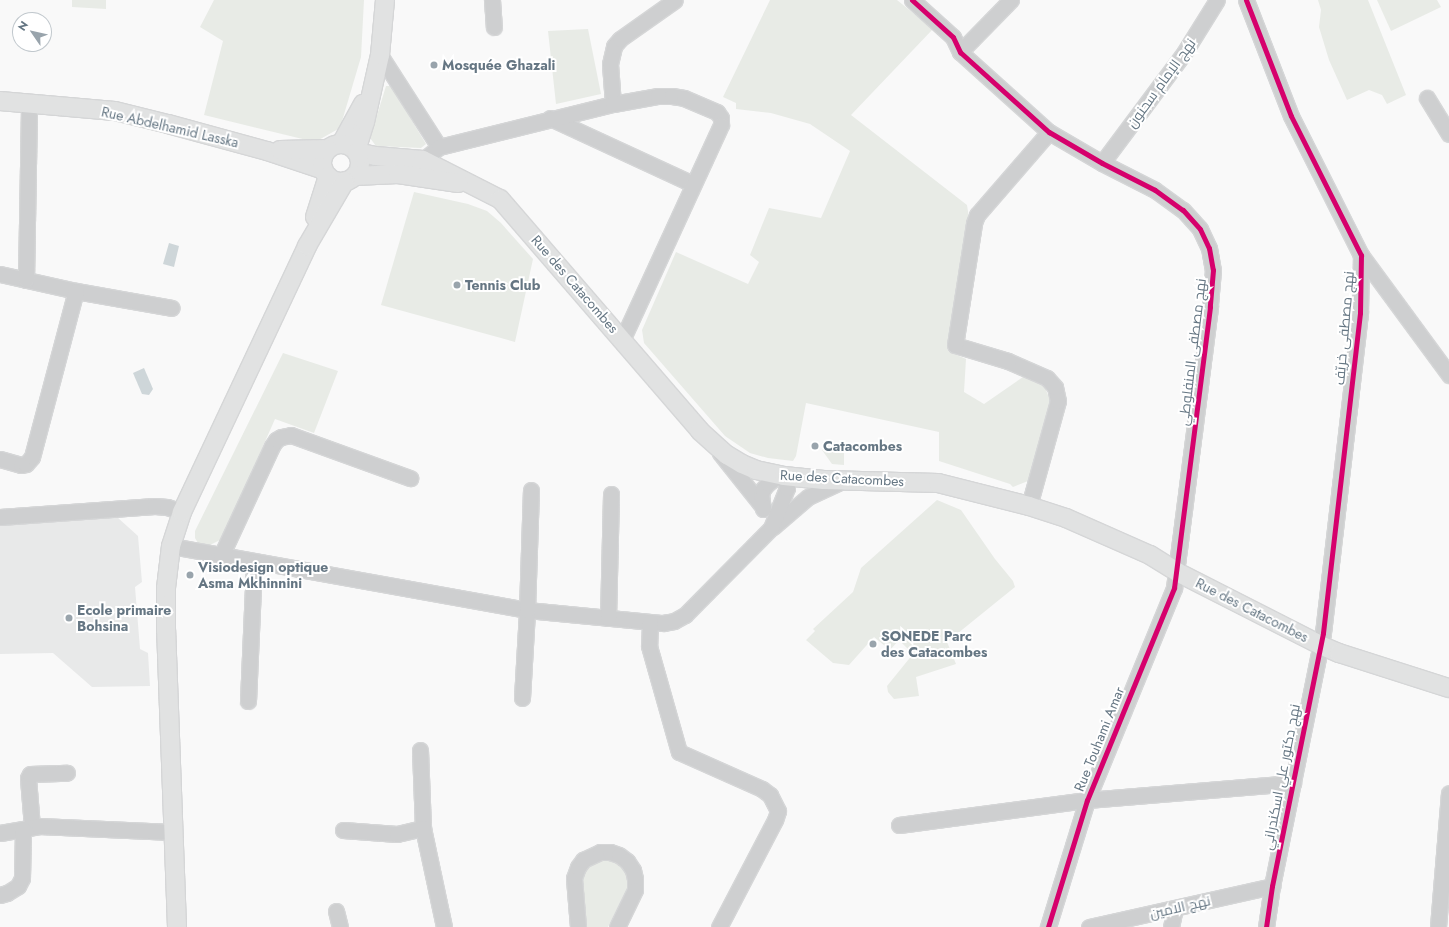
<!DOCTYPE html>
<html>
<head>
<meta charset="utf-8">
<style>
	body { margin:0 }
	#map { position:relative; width:1449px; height:927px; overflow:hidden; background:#f9f9f9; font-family:Jost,Cairo,sans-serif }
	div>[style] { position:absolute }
	.built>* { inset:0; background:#e8e9e9 }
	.green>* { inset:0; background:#e8ebe6 }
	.water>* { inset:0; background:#ced6d9 }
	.roads { filter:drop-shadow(1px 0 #d5d6d7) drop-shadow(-1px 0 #d5d6d7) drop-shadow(0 1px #d5d6d7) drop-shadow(0 -1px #d5d6d7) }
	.minor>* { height:15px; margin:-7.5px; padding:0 7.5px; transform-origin:7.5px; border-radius:7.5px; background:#cecfd0 }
	.major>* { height:18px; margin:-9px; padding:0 9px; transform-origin:9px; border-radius:9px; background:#e1e2e2 }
	.major>.ring { margin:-9px; padding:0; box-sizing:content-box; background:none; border:18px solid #e1e2e2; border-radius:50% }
	.cycleway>* { height:5px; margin:-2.5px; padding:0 2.5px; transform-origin:2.5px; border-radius:2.5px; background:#d6006c }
	.dots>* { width:11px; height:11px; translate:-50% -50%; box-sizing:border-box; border:2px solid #fff; border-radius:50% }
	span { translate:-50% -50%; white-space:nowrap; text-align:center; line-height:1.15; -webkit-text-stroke:4px #fff; paint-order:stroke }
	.poi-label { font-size:14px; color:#657683; font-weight:700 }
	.left { translate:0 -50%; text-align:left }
	.street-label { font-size:14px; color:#657683 }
	.north { position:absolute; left:12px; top:12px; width:40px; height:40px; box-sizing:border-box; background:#fff; border:1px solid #c1c8cd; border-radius:50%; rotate:304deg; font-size:11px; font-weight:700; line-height:16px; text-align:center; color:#657683 }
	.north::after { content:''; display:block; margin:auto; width:14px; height:18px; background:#99a4ac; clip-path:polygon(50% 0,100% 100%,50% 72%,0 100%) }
</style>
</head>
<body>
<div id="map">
	<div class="built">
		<div style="clip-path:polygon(117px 517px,138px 536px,142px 582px,135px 587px,140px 649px,148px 653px,150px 686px,92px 687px,53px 653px,0 654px,0 526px)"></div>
	</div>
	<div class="green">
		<div style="clip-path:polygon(72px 0,106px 0,106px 9px,72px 7px)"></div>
		<div style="clip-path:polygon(214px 0,364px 0,361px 57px,340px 128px,315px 142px,204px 115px,223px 41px,200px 27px)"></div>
		<div style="clip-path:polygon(770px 0,897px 0,933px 29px,851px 115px,967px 205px,969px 218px,948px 351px,966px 359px,964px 392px,984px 404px,1023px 377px,1044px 385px,1050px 400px,1028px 481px,1013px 487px,1010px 484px,939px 461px,939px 432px,806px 403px,796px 456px,793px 461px,768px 458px,750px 453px,725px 436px,644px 343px,642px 330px,676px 252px,748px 284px,759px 262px,750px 255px,769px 208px,821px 218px,850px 151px,810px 124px,771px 113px,736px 109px,736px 103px,723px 97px)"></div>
		<div style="clip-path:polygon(1318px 0,1368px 0,1406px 95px,1387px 104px,1382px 95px,1369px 90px,1347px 100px,1329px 60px,1319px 27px,1321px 10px)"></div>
		<div style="clip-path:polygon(1377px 0,1437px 0,1441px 7px,1391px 31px)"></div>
		<div style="clip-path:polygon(588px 29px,601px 94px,556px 104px,548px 31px)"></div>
		<div style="clip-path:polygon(386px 86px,391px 86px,426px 144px,421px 148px,376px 146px,370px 138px)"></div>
		<div style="clip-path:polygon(414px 192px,468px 204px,487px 211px,501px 223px,533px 259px,515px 342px,381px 305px)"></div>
		<div style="clip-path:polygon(283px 353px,338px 371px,314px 433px,275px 419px,222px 539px,210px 545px,198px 543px,195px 538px,195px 531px)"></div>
		<div style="clip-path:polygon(822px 442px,844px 442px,844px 465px,832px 464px,822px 450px)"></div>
		<div style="clip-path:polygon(937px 500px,961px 510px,995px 559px,1013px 581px,1015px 587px,947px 642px,956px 664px,916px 677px,919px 696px,894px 699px,888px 692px,887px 686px,913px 654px,899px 640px,890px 650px,874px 637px,849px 665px,833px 663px,806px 640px,815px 631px,813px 629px,853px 592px,861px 568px)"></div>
		<div style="clip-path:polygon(601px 858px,615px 860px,621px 865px,629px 879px,628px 887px,608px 927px,585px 927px,580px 885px,583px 870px,588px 864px)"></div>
	</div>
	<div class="water">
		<div style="clip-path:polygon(169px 243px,179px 246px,174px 267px,163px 264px)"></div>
		<div style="clip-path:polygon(144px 368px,153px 389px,149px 395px,142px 394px,133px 373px)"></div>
	</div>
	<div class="roads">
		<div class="minor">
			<div style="left:492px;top:0;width:27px;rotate:86deg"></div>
			<div style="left:912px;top:0;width:55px;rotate:42.1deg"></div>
			<div style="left:953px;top:37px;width:17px;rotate:65deg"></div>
			<div style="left:960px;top:52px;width:120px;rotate:42deg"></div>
			<div style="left:1049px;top:132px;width:61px;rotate:30.3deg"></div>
			<div style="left:1102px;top:163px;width:59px;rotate:27deg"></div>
			<div style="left:1155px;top:190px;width:34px;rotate:36deg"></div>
			<div style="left:1183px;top:210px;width:25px;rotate:48deg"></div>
			<div style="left:1200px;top:229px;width:21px;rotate:65deg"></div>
			<div style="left:1209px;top:248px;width:22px;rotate:80deg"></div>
			<div style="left:1213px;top:270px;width:37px;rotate:95deg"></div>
			<div style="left:1210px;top:307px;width:283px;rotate:97.3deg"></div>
			<div style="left:1174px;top:588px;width:229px;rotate:112.3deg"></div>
			<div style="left:1087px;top:800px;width:133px;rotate:107.1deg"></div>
			<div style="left:1246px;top:0;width:124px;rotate:68.8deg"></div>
			<div style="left:1291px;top:116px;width:156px;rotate:63.3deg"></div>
			<div style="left:1361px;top:255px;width:58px;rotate:91deg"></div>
			<div style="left:1360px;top:313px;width:322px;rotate:96.6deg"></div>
			<div style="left:1323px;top:633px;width:258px;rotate:101.4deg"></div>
			<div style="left:1272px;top:886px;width:41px;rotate:98.3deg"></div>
			<div style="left:960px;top:52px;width:73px;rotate:-45.6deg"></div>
			<div style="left:380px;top:55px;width:109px;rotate:57.3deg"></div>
			<div style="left:1427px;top:98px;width:42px;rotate:58.6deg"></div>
			<div style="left:613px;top:104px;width:40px;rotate:-94.3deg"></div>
			<div style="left:610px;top:64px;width:18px;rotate:-77deg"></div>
			<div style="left:614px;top:46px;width:9px;rotate:-49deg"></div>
			<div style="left:620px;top:39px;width:67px;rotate:-35.3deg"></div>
			<div style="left:550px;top:118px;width:157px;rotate:24.8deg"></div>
			<div style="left:1102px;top:163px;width:137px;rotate:-53.3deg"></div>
			<div style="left:1184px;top:53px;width:62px;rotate:-58.1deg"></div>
			<div style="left:421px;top:171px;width:11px;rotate:-80deg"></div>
			<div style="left:423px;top:160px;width:21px;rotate:-39deg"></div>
			<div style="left:439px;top:147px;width:179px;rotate:-13.9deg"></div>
			<div style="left:613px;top:104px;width:46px;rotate:-10.1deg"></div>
			<div style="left:658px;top:96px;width:14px"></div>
			<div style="left:672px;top:96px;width:12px;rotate:9deg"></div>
			<div style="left:684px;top:98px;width:36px;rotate:23deg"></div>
			<div style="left:717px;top:112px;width:7px;rotate:56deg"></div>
			<div style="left:721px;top:118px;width:7px;rotate:90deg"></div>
			<div style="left:721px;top:125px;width:237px;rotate:114.7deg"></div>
			<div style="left:1361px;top:255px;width:149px;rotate:53.7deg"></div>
			<div style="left:0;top:274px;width:78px;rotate:12.6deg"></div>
			<div style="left:76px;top:291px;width:97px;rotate:10deg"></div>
			<div style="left:26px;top:280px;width:177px;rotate:-89deg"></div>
			<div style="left:720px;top:453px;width:69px;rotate:51.5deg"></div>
			<div style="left:0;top:459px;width:22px;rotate:16deg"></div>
			<div style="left:21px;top:465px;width:5px;rotate:-11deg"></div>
			<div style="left:26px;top:464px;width:9px;rotate:-49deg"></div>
			<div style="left:32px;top:457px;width:172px;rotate:-75.2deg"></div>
			<div style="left:1029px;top:506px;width:109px;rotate:-74.6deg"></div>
			<div style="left:1058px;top:401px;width:14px;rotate:-102deg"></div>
			<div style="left:1055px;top:387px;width:12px;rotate:-132deg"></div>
			<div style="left:1047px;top:378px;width:43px;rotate:-156.4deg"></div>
			<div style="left:1008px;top:361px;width:55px;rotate:-163.2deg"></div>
			<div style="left:955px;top:345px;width:123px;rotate:-81.1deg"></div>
			<div style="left:974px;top:223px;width:9px;rotate:-69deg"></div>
			<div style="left:977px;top:215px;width:110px;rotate:-49.1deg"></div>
			<div style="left:763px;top:509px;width:14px;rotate:-98deg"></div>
			<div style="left:761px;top:495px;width:6px;rotate:-72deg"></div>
			<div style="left:763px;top:489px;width:8px;rotate:-50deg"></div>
			<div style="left:768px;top:483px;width:12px;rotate:-35deg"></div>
			<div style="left:0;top:517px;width:155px;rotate:-4.1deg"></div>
			<div style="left:155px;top:506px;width:12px;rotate:5deg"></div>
			<div style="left:167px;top:507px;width:16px;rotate:18deg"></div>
			<div style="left:773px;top:527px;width:46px;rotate:-40.6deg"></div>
			<div style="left:808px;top:497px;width:38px;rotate:-25deg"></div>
			<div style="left:171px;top:546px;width:362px;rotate:10.2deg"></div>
			<div style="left:527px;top:610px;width:137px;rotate:5.5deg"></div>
			<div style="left:663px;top:623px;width:11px;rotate:-10deg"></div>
			<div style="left:674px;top:621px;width:13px;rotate:-29deg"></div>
			<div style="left:685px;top:615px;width:122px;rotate:-45.3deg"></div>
			<div style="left:771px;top:528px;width:43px;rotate:-68.2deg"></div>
			<div style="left:787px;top:488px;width:12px;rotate:-104deg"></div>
			<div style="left:221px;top:556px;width:121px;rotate:-65.1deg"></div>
			<div style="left:272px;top:446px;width:7px;rotate:-56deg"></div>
			<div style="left:276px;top:440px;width:6px;rotate:-31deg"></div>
			<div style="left:281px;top:437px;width:10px;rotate:-11deg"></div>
			<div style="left:291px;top:435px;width:127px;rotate:19.9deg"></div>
			<div style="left:608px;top:618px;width:124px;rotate:-88.6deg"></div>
			<div style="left:650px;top:622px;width:24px;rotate:92deg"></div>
			<div style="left:649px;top:646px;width:110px;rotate:74.2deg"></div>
			<div style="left:679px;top:752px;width:91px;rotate:24deg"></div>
			<div style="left:762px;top:789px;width:10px;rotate:37deg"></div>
			<div style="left:770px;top:795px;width:18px;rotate:63deg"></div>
			<div style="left:778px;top:811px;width:9px;rotate:108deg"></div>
			<div style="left:775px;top:820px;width:121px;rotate:117.6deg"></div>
			<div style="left:522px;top:698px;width:88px;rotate:-86.7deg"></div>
			<div style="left:527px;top:610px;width:120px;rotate:-88.1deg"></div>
			<div style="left:248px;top:701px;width:139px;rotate:-87.5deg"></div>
			<div style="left:420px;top:750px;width:78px;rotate:87.8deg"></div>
			<div style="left:899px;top:825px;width:190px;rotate:-7.6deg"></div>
			<div style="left:1087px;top:800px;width:207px;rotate:-4.7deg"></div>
			<div style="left:32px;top:827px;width:49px;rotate:-94.7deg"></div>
			<div style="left:28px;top:778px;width:4px;rotate:-63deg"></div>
			<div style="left:30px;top:774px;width:37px;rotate:-2deg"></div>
			<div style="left:343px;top:830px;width:54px;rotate:4.2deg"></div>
			<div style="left:397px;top:834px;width:27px;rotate:-13deg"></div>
			<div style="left:423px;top:828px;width:101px;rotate:78deg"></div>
			<div style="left:0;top:833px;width:40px;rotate:-10deg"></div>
			<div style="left:39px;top:826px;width:133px;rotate:2.6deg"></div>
			<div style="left:0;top:895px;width:7px;rotate:-16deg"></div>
			<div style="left:7px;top:893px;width:13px;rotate:-32deg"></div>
			<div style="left:18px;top:886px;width:9px;rotate:-63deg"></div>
			<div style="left:22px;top:878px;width:49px;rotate:-88.8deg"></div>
			<div style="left:336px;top:911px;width:16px;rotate:76deg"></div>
			<div style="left:578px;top:927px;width:49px;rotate:-94.7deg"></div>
			<div style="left:574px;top:878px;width:12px;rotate:-70deg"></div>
			<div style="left:578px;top:867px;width:9px;rotate:-54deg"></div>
			<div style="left:583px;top:860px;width:19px;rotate:-25deg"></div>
			<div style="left:600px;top:852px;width:10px"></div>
			<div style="left:610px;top:852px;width:9px;rotate:18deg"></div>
			<div style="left:619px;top:855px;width:10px;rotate:37deg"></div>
			<div style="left:627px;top:861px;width:11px;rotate:56deg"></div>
			<div style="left:633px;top:870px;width:9px;rotate:77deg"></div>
			<div style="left:635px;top:879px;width:11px;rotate:90deg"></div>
			<div style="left:635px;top:890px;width:41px;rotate:115.9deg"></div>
			<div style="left:1089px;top:927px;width:188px;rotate:-12.6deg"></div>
			<div style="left:1171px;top:927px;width:19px;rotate:-78deg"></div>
			<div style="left:1438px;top:927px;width:134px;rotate:-85.3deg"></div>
		</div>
		<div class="major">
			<div style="left:0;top:101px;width:115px;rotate:5deg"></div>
			<div style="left:115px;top:111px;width:55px;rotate:13.8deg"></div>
			<div style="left:168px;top:124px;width:103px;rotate:15.3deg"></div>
			<div style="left:267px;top:151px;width:60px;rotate:18.4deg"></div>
			<div style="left:341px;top:144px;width:46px;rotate:-61.2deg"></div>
			<div class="ring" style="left:322px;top:144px;width:20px;height:20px"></div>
			<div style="left:280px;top:150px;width:48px;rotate:-1.2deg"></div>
			<div style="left:356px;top:151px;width:30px;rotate:-73deg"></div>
			<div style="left:365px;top:122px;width:69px;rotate:-77.4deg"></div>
			<div style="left:380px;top:55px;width:55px;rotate:-84.8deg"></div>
			<div style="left:357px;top:152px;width:19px;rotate:12deg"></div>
			<div style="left:376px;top:156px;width:47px;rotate:4.9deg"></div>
			<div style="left:423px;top:160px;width:86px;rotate:26.9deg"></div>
			<div style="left:500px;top:199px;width:306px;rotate:49.2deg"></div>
			<div style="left:700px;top:431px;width:36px;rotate:42deg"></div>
			<div style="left:727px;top:455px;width:17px;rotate:31deg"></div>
			<div style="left:742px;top:464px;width:15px;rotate:23deg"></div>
			<div style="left:756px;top:470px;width:29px;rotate:12deg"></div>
			<div style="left:784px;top:476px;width:40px;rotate:5.7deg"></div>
			<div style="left:824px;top:480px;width:114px;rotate:1.5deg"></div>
			<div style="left:938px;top:483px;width:94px;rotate:14.2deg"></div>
			<div style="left:1029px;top:506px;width:39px;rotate:18deg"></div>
			<div style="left:1066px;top:518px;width:92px;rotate:23.8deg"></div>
			<div style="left:1150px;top:555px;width:32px;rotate:32deg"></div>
			<div style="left:1177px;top:572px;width:161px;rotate:27deg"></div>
			<div style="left:1320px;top:645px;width:21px;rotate:23deg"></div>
			<div style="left:1339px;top:653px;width:115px;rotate:17.7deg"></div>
			<div style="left:355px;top:176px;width:43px;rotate:-2.7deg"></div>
			<div style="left:398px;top:174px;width:61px;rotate:8.5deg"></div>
			<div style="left:315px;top:217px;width:43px;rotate:-72.4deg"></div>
			<div style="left:177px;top:927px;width:297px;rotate:-92.1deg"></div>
			<div style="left:166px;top:630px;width:42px;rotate:-90deg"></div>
			<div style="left:166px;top:588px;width:42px;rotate:-83.2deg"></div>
			<div style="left:171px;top:546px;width:36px;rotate:-72deg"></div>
			<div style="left:182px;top:512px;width:294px;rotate:-64.8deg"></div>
			<div style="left:307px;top:246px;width:75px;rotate:-59.7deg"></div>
		</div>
	</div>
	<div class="cycleway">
		<div style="left:912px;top:0;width:55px;rotate:42.1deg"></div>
		<div style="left:953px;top:37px;width:17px;rotate:65deg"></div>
		<div style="left:960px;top:52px;width:120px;rotate:42deg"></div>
		<div style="left:1049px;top:132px;width:61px;rotate:30.3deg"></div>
		<div style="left:1102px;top:163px;width:59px;rotate:27deg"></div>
		<div style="left:1155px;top:190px;width:34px;rotate:36deg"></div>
		<div style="left:1183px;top:210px;width:25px;rotate:48deg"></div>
		<div style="left:1200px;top:229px;width:21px;rotate:65deg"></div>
		<div style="left:1209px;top:248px;width:22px;rotate:80deg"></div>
		<div style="left:1213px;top:270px;width:37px;rotate:95deg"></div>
		<div style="left:1210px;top:307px;width:283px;rotate:97.3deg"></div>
		<div style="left:1174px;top:588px;width:229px;rotate:112.3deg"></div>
		<div style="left:1087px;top:800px;width:133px;rotate:107.1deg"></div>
		<div style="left:1246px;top:0;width:124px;rotate:68.8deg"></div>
		<div style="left:1291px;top:116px;width:156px;rotate:63.3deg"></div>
		<div style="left:1361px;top:255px;width:58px;rotate:91deg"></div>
		<div style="left:1360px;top:313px;width:322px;rotate:96.6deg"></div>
		<div style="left:1323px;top:633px;width:258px;rotate:101.4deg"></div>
		<div style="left:1272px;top:886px;width:41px;rotate:98.3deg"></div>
	</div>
	<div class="dots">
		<div style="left:434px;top:65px;background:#99a4ac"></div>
		<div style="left:457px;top:285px;background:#99a4ac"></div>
		<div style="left:815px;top:446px;background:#99a4ac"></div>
		<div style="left:190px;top:575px;background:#99a4ac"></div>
		<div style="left:69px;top:618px;background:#99a4ac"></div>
		<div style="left:873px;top:644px;background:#99a4ac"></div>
	</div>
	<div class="poi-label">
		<span class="left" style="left:442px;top:65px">Mosquée Ghazali</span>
		<span class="left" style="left:465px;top:285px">Tennis Club</span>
		<span class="left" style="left:823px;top:446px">Catacombes</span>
		<span class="left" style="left:198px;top:575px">Visiodesign optique<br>Asma Mkhinnini</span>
		<span class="left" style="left:77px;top:618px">Ecole primaire<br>Bohsina</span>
		<span class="left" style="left:881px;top:644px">SONEDE Parc<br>des Catacombes</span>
	</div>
	<div class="street-label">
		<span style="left:1161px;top:83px;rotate:-54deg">نهج الإمام سحنون</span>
		<span style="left:170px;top:127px;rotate:13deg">Rue Abdelhamid Lasska</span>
		<span style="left:575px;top:284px;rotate:49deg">Rue des Catacombes</span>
		<span style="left:1344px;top:328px;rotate:-85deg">نهج مصطفى خريّف</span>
		<span style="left:1192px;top:352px;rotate:-83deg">نهج مصطفى المنفلوطي</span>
		<span style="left:842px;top:478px;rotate:3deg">Rue des Catacombes</span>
		<span style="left:1252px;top:610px;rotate:27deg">Rue des Catacombes</span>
		<span style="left:1099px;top:739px;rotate:-68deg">Rue Touhami Amar</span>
		<span style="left:1281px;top:777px;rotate:-79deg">نهج دكتور علي اسكندراني</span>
		<span style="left:1180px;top:907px;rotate:-13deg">نهج الامين</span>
	</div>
	<div class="north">N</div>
</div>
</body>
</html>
